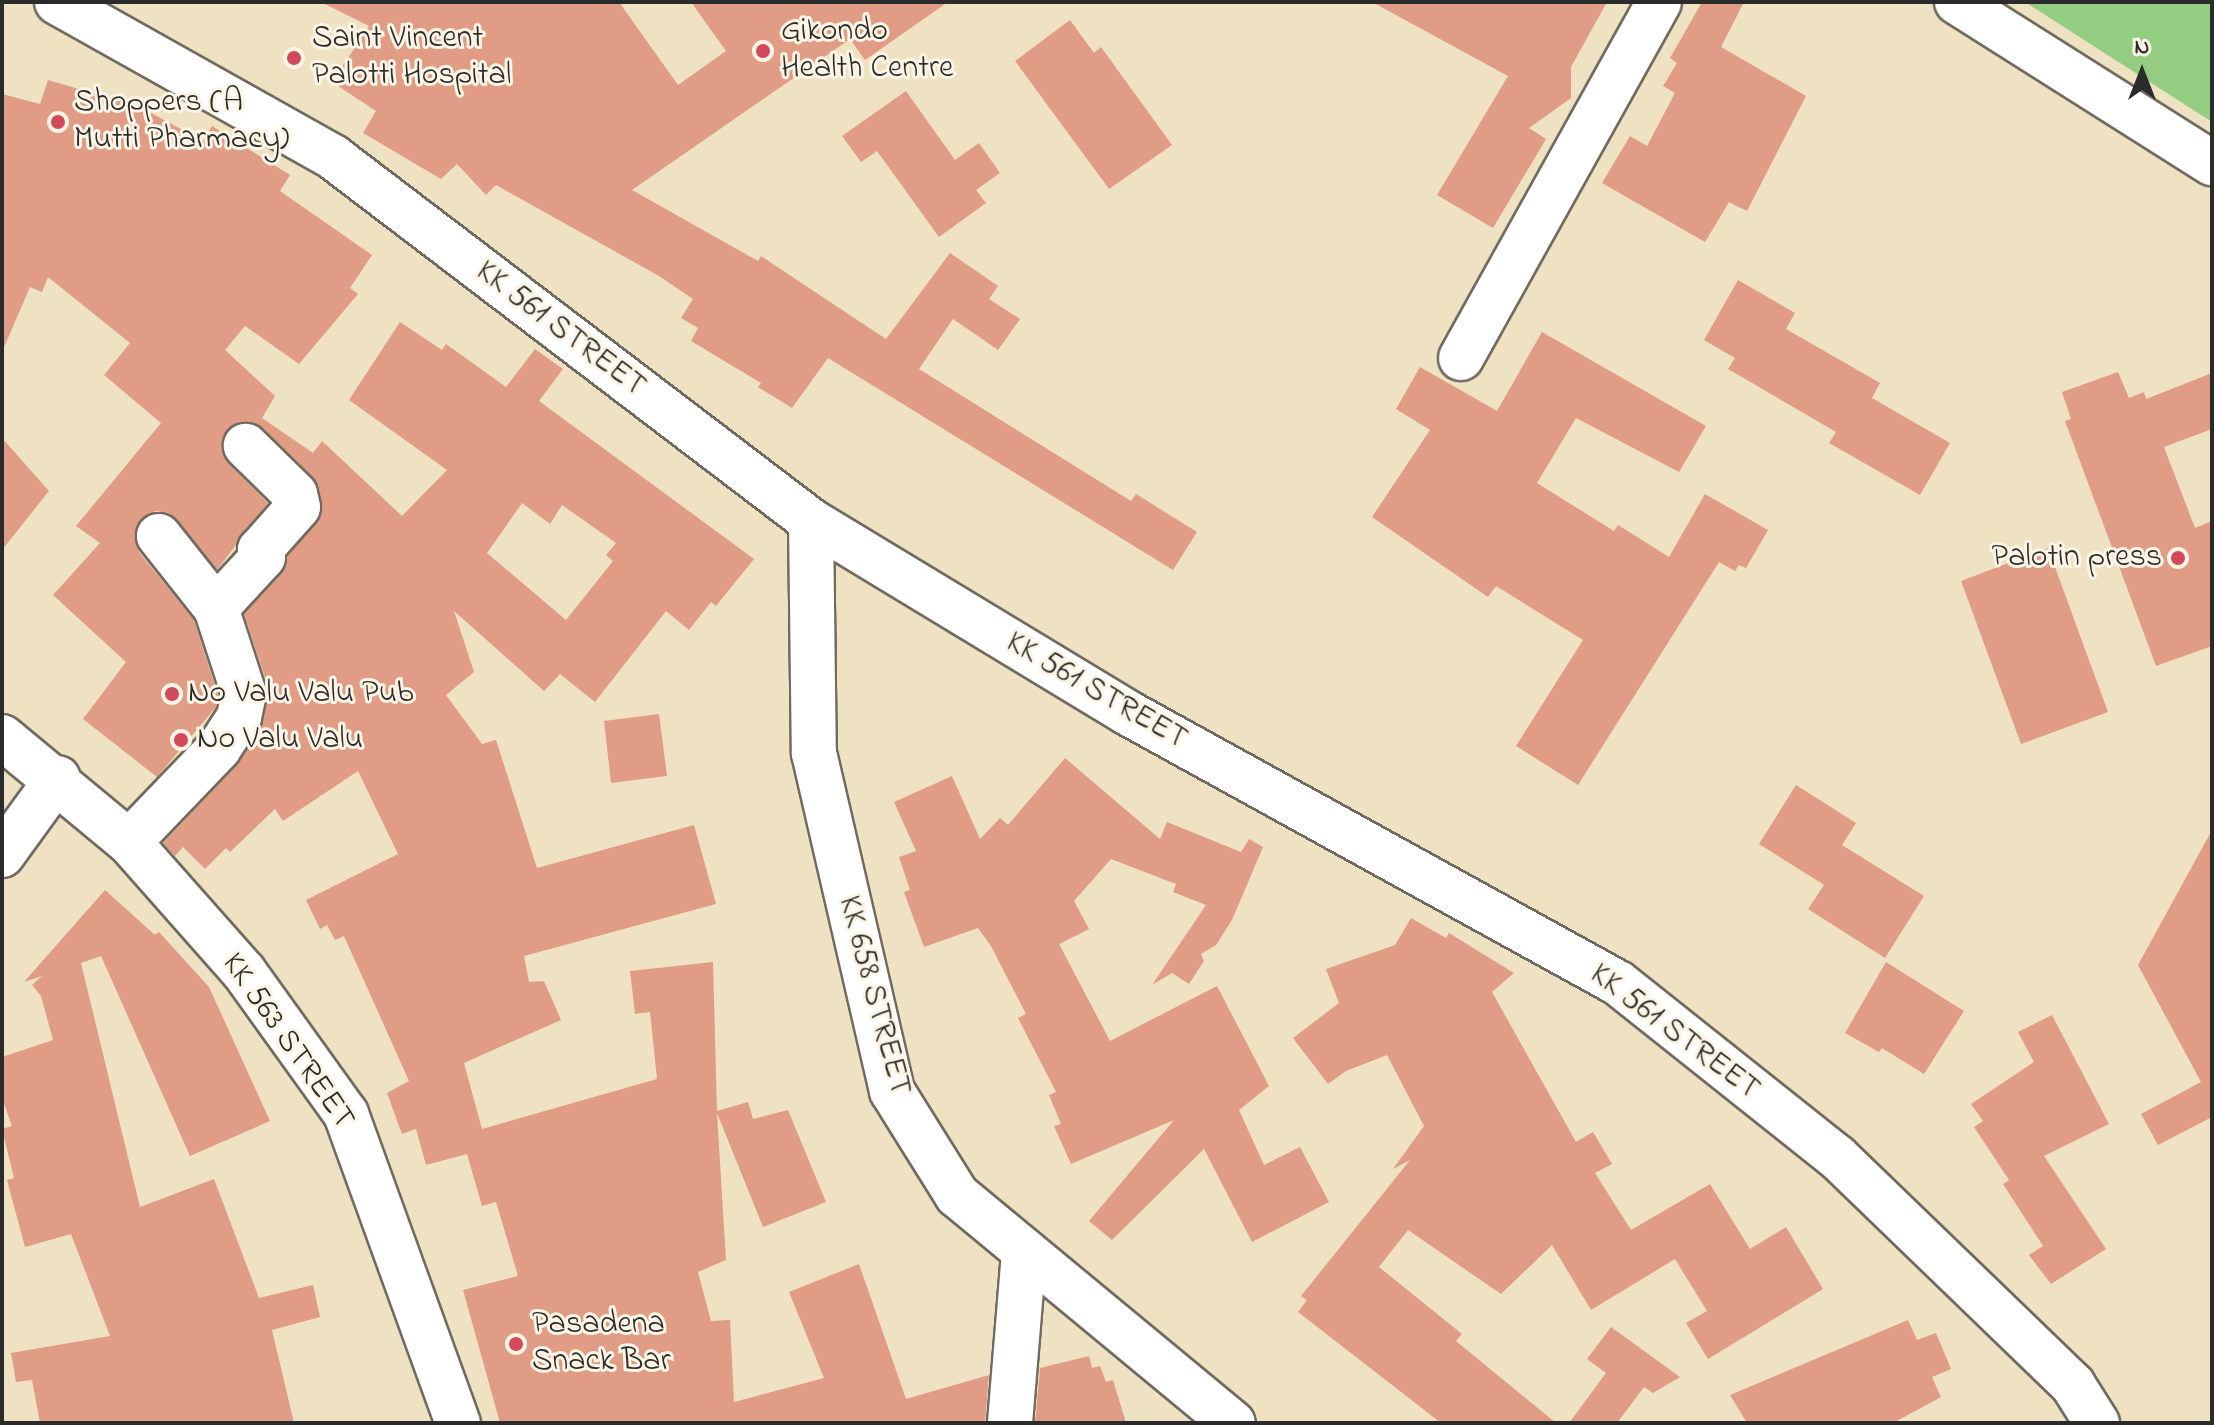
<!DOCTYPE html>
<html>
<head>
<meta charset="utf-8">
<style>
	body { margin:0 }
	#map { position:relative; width:2214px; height:1425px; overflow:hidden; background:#efe2c3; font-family:"Indie Flower",sans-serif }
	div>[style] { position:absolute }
	.green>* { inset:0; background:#92cd81 }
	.building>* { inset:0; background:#e09c84 }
	.roads { filter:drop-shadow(2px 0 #706b60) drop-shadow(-2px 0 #706b60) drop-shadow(0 2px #706b60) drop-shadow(0 -2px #706b60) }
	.minor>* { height:44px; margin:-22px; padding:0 22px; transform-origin:22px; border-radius:22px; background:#fff }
	.dots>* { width:22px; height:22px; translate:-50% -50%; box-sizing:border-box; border:4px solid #fcf5e5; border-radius:50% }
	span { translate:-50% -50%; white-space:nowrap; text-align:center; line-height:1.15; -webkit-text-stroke:6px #fcf5e5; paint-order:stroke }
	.poi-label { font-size:32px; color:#2b2b2b }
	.left { translate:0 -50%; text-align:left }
	.right { translate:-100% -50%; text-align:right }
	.street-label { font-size:32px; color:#2b2b2b }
	.frame { position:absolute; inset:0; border:4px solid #2b2b2b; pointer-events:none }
	.north { position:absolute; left:2102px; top:32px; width:80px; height:80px; -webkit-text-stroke:6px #fcf5e5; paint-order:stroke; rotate:0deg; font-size:22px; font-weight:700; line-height:32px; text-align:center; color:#2b2b2b }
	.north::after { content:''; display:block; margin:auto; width:28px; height:36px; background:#2b2b2b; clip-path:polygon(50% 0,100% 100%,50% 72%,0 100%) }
</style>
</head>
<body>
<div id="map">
	<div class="green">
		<div style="clip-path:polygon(2025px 2px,2212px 2px,2212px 122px)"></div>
	</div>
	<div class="building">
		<div style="clip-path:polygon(321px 2px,619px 2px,678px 85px,726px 51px,691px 2px,948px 2px,865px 60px,850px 39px,632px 190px,758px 261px,761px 256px,886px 339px,950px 253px,998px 286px,989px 299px,1020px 319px,998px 350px,953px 319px,919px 369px,1131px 501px,1136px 494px,1197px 532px,1173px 570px,828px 358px,792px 408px,758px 387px,761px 383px,691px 341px,698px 328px,681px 318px,693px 299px,659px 276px,496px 185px,486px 195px,457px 164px,441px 179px,363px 133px,376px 111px,332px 82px,369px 26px)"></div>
		<div style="clip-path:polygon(1372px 2px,1607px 2px,1571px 67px,1571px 98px,1529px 128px,1546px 139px,1493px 228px,1437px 195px,1508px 76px)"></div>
		<div style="clip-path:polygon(1702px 2px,1744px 2px,1721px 47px,1806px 96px,1747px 211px,1729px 202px,1705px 242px,1602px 183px,1630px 136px,1647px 146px,1675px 93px,1663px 86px,1677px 63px,1670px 58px)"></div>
		<div style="clip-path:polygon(1070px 20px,1094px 53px,1101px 47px,1172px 145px,1109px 189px,1015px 61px)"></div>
		<div style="clip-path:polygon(evenodd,48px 80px,140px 107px,203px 141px,212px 126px,290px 175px,280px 191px,372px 255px,350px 288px,358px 294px,299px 364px,245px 326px,225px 350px,275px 396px,262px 418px,313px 453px,322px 441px,402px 516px,447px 470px,349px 400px,400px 322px,442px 350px,446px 344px,506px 387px,535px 349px,563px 369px,539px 401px,754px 559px,716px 606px,711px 602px,689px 630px,666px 611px,595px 702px,560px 674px,544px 691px,454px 611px,474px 672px,446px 695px,482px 744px,496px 740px,537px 868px,694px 825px,716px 904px,524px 956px,529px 982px,544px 981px,561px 1020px,464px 1063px,482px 1129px,657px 1079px,650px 1012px,635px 1014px,630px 971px,713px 962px,717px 1111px,748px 1102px,753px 1119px,788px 1110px,826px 1202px,763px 1227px,717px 1113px,726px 1260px,698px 1272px,711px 1321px,730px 1320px,734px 1402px,824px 1378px,789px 1292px,859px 1264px,906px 1399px,989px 1375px,985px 1423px,500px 1423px,463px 1290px,518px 1276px,496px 1202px,482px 1206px,467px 1154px,426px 1165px,416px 1129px,402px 1134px,387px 1093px,409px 1081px,344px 936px,335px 940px,327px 925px,320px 929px,306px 900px,398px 854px,358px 771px,283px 821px,275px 809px,230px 852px,226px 848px,205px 869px,183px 847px,175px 856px,163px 843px,237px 765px,260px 730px,268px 687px,244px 614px,281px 574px,287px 557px,322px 512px,313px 477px,263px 428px,240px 422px,222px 439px,228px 463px,268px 503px,217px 570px,169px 513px,155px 511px,136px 528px,139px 552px,194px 620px,218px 695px,216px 707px,157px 777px,83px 719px,126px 662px,53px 595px,100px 543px,76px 526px,161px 423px,104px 375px,130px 343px,48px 277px,42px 292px,30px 287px,2px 352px,2px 94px,40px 104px,48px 80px,522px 503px,550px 524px,562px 505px,616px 543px,606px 555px,613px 561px,566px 620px,487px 553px,522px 503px)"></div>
		<div style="clip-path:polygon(906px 91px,955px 160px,979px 143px,1000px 173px,976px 190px,986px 203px,939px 237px,877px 151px,861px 162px,842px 136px)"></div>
		<div style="clip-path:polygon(1738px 280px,1795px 313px,1786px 329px,1880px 383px,1872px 398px,1950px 443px,1920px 495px,1829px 443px,1836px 432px,1728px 369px,1735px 358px,1704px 340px)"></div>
		<div style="clip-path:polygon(1542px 332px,1706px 426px,1679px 472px,1576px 418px,1537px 483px,1614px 531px,1618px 525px,1669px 557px,1705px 494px,1768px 530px,1746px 568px,1739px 565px,1735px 571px,1719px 562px,1578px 785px,1516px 746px,1583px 640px,1496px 586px,1488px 597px,1372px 517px,1430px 430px,1396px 409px,1420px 367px,1497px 411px)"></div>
		<div style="clip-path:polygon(2118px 372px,2129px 398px,2144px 392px,2146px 399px,2212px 373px,2212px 429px,2164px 447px,2195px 528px,2212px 521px,2212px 646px,2156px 666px,2065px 421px,2071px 419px,2062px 392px)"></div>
		<div style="clip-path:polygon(2px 438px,49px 491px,2px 550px)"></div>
		<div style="clip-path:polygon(2048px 548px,2108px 712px,2021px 744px,1961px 581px)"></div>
		<div style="clip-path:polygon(659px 714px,667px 776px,611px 783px,604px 721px)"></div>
		<div style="clip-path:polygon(1065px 758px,1160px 839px,1167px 822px,1241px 852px,1249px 839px,1263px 847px,1232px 920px,1216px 945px,1201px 954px,1204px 961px,1189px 984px,1172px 973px,1152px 985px,1206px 905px,1173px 892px,1176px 884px,1111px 859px,1074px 901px,1089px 929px,1059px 944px,1110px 1041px,1217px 986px,1269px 1086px,1239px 1110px,1264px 1165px,1300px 1147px,1329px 1202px,1252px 1242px,1204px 1149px,1112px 1240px,1089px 1221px,1174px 1120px,1071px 1164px,1054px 1126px,1061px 1124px,1049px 1095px,1056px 1092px,1018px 1018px,1026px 1014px,991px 946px,978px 928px,924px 947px,904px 892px,910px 890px,899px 857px,916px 851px,894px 802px,952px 776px,980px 839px,1000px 818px,1008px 825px)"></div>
		<div style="clip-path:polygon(1796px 785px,1856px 823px,1842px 845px,1924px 896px,1885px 958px,1808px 909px,1824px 885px,1759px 844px)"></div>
		<div style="clip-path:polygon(2212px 830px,2212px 1117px,2158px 1145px,2141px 1114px,2201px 1082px,2138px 965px)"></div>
		<div style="clip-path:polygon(105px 890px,155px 935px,159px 932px,209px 987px,270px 1121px,190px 1156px,101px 956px,81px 963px,140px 1207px,214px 1179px,259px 1298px,313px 1285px,320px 1317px,272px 1330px,294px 1423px,40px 1423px,32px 1380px,16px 1382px,11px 1353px,110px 1336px,71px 1234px,25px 1247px,7px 1180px,14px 1178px,2px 1129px,12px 1126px,2px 1098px,2px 1057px,53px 1040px,41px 996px,32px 985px,42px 976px,24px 982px)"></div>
		<div style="clip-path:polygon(1411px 918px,1446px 938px,1449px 933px,1514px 973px,1492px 992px,1576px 1142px,1593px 1132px,1612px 1164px,1595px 1173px,1631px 1230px,1710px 1184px,1750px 1249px,1786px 1227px,1823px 1289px,1708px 1359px,1686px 1323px,1707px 1311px,1675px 1259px,1591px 1310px,1552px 1245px,1501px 1294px,1408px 1230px,1379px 1267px,1462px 1334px,1456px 1341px,1556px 1423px,1441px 1423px,1298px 1312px,1307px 1300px,1301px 1296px,1410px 1160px,1393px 1169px,1424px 1126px,1387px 1055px,1346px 1071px,1328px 1084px,1293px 1038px,1339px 1003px,1326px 969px,1395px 945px)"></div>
		<div style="clip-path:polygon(1886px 962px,1964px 1011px,1924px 1074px,1882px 1048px,1879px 1052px,1845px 1033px)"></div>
		<div style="clip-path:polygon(2052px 1015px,2109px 1124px,2044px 1156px,2106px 1249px,2051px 1284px,2029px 1255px,2043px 1246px,2003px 1184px,2009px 1180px,1974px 1127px,1983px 1121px,1971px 1104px,2034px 1062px,2018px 1032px)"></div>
		<div style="clip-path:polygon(1908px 1320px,1917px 1340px,1936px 1333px,1951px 1369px,1932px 1377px,1941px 1397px,1893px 1423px,1747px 1423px,1730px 1395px)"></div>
		<div style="clip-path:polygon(1611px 1327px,1680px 1377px,1653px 1393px,1644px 1387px,1617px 1423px,1569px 1423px,1606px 1373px,1587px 1359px)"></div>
		<div style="clip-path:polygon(1089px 1356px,1092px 1368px,1100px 1366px,1106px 1382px,1113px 1380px,1126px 1423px,1035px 1423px,1040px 1368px)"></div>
	</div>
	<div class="roads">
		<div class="minor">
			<div style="left:57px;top:2px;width:317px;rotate:29.3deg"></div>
			<div style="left:333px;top:157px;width:601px;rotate:37.29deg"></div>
			<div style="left:811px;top:521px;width:371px;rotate:31.2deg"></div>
			<div style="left:1128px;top:713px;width:559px;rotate:28.86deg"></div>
			<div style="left:1618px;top:983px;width:280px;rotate:38.5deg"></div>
			<div style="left:1837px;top:1157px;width:328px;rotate:44deg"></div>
			<div style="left:2073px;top:1385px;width:45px;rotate:57.7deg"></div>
			<div style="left:1957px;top:2px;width:302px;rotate:32.3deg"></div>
			<div style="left:1461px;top:358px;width:407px;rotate:-60.9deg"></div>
			<div style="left:811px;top:521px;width:232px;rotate:89.3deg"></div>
			<div style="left:814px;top:753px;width:347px;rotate:77deg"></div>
			<div style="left:892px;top:1091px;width:123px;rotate:58deg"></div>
			<div style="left:957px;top:1195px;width:358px;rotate:39.6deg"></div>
			<div style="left:216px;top:608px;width:69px;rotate:-47.3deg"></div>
			<div style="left:263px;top:557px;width:8px;rotate:-113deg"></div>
			<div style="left:260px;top:550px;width:57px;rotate:-48.5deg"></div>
			<div style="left:298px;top:507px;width:13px;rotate:-103deg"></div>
			<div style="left:295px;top:494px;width:69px;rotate:-135.6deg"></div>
			<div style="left:2px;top:737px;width:165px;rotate:39.6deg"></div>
			<div style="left:129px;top:842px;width:174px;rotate:48.5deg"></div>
			<div style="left:244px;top:972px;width:175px;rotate:54.3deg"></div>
			<div style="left:346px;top:1114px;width:329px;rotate:70.1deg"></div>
			<div style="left:129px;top:842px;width:130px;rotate:-46.2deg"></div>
			<div style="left:219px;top:748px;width:37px;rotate:-57deg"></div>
			<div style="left:239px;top:717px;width:24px;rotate:-78deg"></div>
			<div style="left:244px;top:694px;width:90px;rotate:-108deg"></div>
			<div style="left:216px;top:608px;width:92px;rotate:-128.4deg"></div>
			<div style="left:2px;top:855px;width:95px;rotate:-54deg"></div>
			<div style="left:1010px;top:1423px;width:173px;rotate:-85.3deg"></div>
		</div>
	</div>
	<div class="dots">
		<div style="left:763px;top:51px;background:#d1495b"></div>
		<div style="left:294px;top:58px;background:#d1495b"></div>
		<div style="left:58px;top:122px;background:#d1495b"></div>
		<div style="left:2178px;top:558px;background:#d1495b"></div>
		<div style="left:172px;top:694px;background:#d1495b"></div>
		<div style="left:181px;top:740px;background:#d1495b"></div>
		<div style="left:516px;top:1344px;background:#d1495b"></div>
	</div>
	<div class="poi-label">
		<span class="left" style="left:781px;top:51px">Gikondo<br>Health Centre</span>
		<span class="left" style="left:312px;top:58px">Saint Vincent<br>Palotti Hospital</span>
		<span class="left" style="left:74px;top:122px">Shoppers (A<br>Mutti Pharmacy)</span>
		<span class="right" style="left:2162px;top:558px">Palotin press</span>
		<span class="left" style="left:188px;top:694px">No Valu Valu Pub</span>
		<span class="left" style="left:197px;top:740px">No Valu Valu</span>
		<span class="left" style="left:532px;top:1344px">Pasadena<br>Snack Bar</span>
	</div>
	<div class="street-label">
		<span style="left:560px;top:330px;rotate:37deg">KK 561 STREET</span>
		<span style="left:1096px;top:692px;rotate:30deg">KK 561 STREET</span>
		<span style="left:873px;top:996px;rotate:75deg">KK 658 STREET</span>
		<span style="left:1674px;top:1033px;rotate:37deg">KK 561 STREET</span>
		<span style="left:287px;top:1042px;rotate:55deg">KK 563 STREET</span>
	</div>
	<div class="frame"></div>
	<div class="north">N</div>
</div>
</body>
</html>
